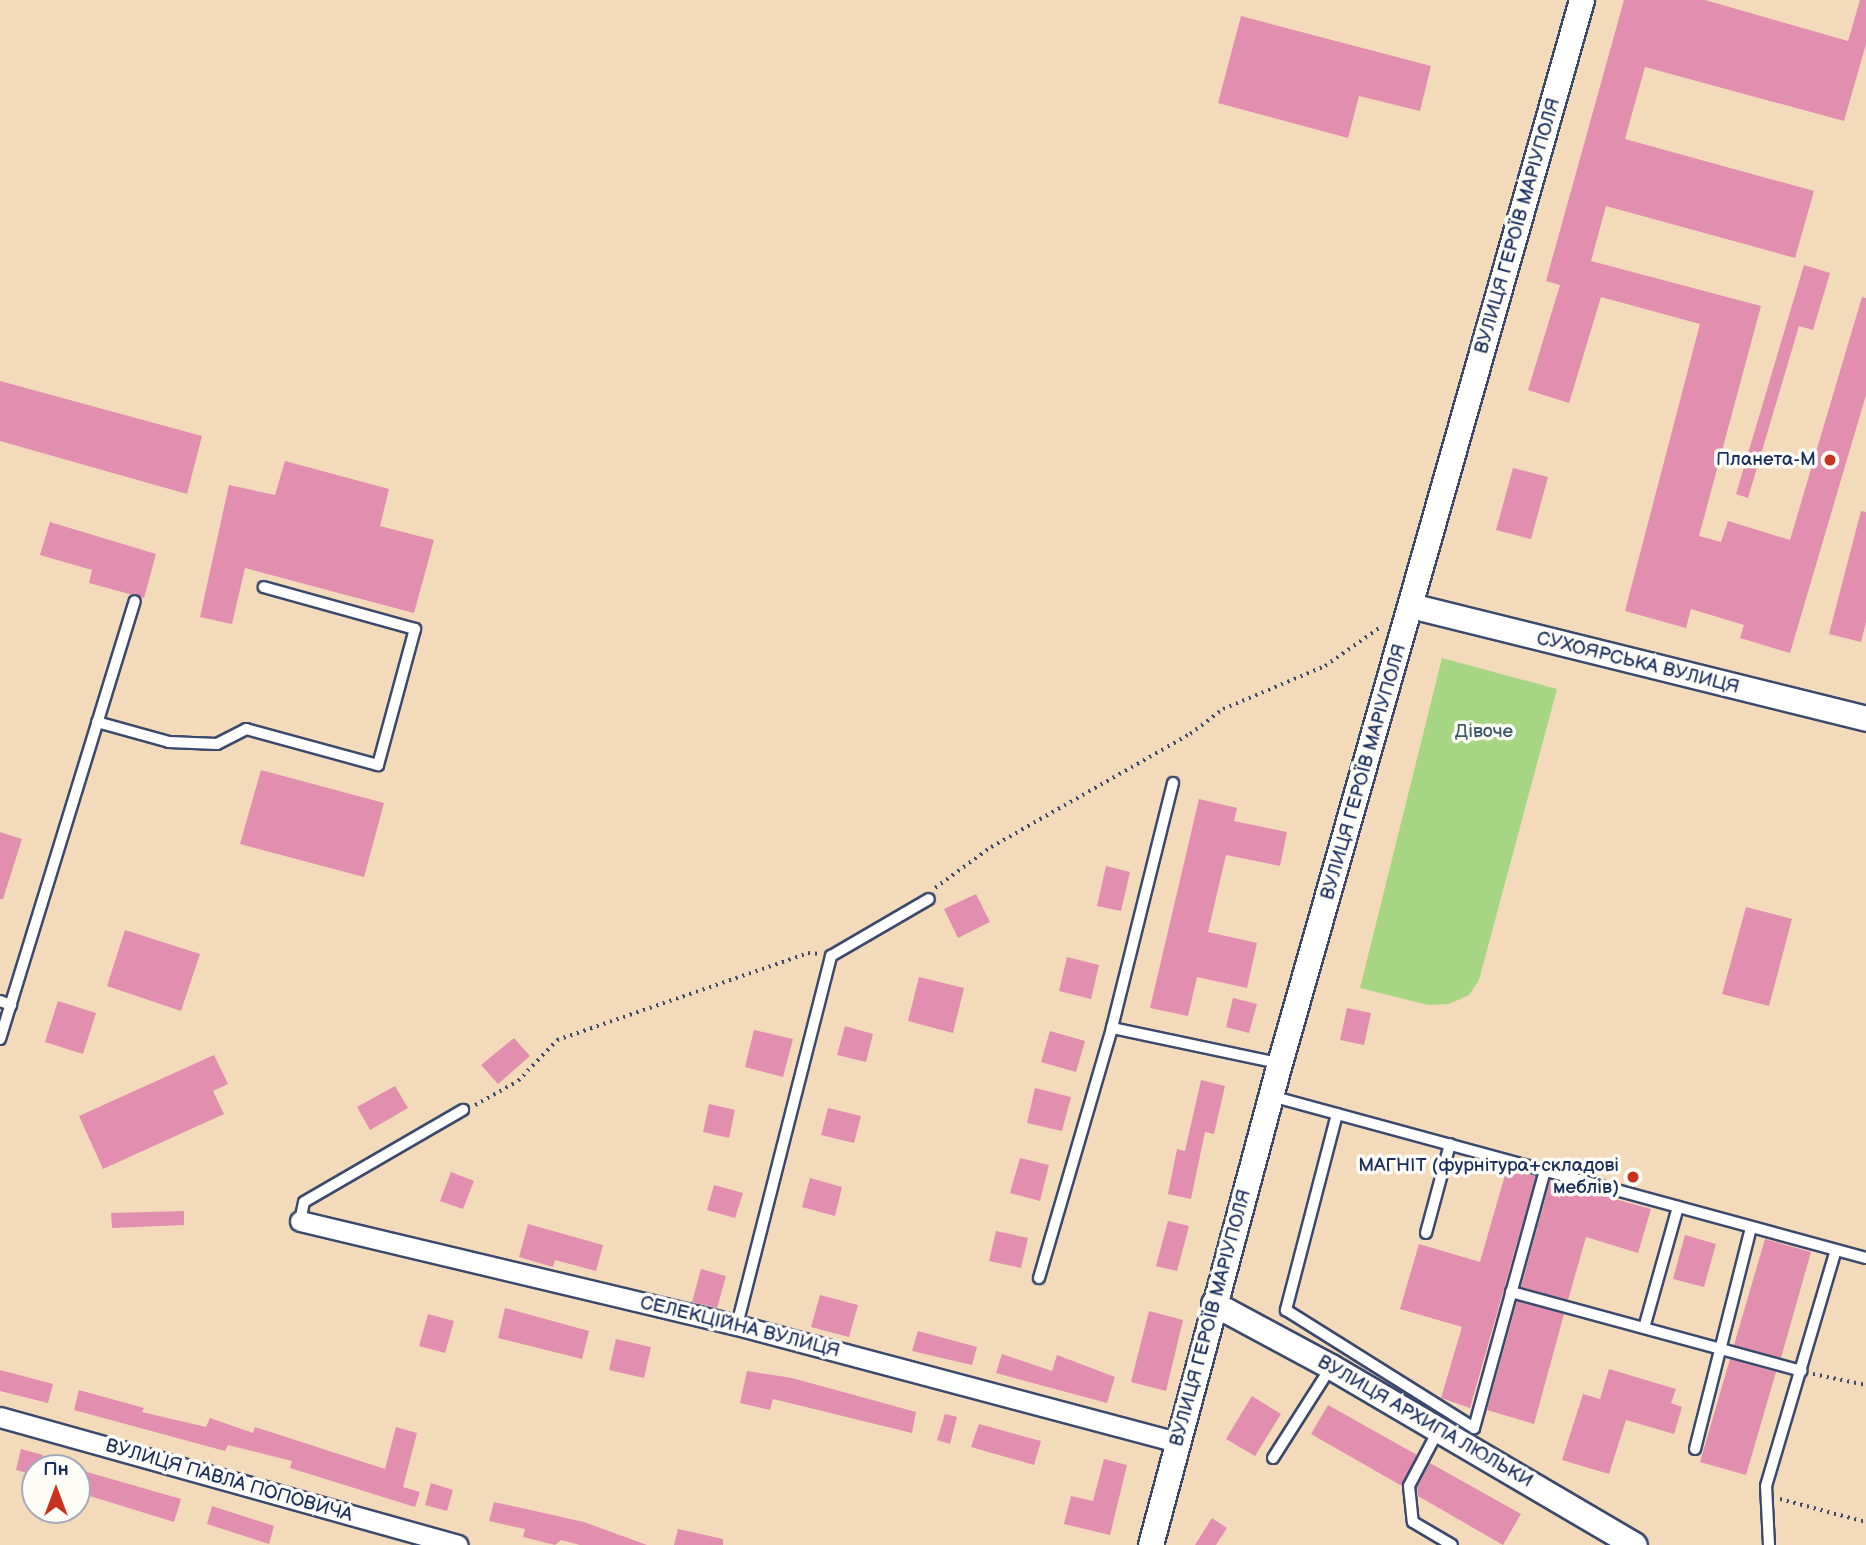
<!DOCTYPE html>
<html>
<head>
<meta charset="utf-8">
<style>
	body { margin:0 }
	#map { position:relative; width:1866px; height:1545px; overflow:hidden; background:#f2dabb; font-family:"Balsamiq Sans",sans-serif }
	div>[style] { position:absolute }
	.green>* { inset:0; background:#a6d684 }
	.building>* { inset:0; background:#e28faf }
	.path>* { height:3.5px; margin-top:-1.75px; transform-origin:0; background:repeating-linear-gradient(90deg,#3b496c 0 2px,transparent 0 7px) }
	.roads { filter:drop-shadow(2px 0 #3b496c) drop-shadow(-2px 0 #3b496c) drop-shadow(0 2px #3b496c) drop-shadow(0 -2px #3b496c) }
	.service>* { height:10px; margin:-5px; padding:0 5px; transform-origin:5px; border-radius:5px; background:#fff }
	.minor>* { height:19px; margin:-9.5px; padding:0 9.5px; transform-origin:9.5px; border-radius:9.5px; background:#fff }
	.tertiary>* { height:24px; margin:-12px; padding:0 12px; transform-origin:12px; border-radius:12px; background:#fff }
	.dots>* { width:19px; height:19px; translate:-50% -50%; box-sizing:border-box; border:4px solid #fdfcf7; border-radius:50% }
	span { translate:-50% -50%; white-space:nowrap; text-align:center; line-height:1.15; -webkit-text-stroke:7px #fdfcf7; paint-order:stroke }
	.street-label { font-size:19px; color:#1b2f5e }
	.poi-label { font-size:19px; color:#1b2f5e }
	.right { translate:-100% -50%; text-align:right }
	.park-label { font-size:19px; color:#3e5968 }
	.north { position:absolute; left:21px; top:1454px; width:70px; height:70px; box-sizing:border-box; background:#fdfcf7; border:2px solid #a3aaba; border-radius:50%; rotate:0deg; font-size:19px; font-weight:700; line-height:28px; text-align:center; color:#1b2f5e }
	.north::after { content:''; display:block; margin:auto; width:24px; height:32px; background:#c8321e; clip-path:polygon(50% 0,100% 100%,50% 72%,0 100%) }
</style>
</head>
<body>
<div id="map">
	<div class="green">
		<div style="clip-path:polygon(1442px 658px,1557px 689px,1479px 980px,1469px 995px,1449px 1004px,1428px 1005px,1360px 988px)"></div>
	</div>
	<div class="building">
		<div style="clip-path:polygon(1624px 0,1705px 0,1848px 41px,1860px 0,1866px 0,1866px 44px,1844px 121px,1645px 67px,1625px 139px,1814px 191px,1795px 258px,1606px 206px,1591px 261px,1761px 306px,1699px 536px,1721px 542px,1728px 521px,1790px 540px,1862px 297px,1866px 298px,1866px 395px,1790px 653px,1740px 638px,1744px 625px,1691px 609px,1686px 628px,1625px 611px,1700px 324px,1601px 297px,1569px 403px,1528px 390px,1560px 285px,1546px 281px)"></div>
		<div style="clip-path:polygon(1241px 16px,1431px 66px,1420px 111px,1359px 96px,1348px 138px,1218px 103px)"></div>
		<div style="clip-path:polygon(1804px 265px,1830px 273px,1813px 330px,1799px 326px,1748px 498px,1736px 494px)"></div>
		<div style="clip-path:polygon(0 381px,202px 436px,187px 494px,0 441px)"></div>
		<div style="clip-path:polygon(285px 461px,389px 489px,380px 526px,434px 540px,414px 613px,245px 568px,232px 624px,200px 617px,229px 485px,275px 495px)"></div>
		<div style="clip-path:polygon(1513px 468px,1548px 477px,1531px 539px,1496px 530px)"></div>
		<div style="clip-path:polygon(1861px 511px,1866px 512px,1866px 622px,1861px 642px,1829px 634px)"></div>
		<div style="clip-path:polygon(50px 522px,156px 554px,144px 598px,89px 583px,92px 570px,40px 555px)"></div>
		<div style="clip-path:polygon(261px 770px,384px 803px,364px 877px,240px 844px)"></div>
		<div style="clip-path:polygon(1199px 799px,1237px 808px,1234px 821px,1287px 832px,1280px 866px,1226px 855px,1208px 932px,1257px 943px,1247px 988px,1197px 977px,1188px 1016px,1150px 1008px)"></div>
		<div style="clip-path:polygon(0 832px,22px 839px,3px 899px,0 899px)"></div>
		<div style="clip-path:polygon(1106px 866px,1130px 872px,1121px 911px,1097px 906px)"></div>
		<div style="clip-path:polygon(976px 894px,990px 922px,958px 938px,944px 909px)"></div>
		<div style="clip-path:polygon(1746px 907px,1792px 919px,1769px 1006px,1722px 994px)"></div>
		<div style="clip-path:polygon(125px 930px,200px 954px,181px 1011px,107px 986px)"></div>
		<div style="clip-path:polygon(1067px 957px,1099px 965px,1091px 999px,1059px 991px)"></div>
		<div style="clip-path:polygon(919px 977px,964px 988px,953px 1033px,908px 1021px)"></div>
		<div style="clip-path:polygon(1233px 998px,1257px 1004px,1249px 1033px,1226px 1027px)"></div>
		<div style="clip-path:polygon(58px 1001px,96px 1013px,83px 1054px,45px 1042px)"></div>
		<div style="clip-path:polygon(1347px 1008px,1371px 1013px,1364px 1045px,1340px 1040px)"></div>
		<div style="clip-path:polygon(845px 1026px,873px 1034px,866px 1062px,837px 1055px)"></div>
		<div style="clip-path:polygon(754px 1030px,793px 1039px,783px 1077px,745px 1067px)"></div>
		<div style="clip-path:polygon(1050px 1031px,1085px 1041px,1076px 1072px,1041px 1062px)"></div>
		<div style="clip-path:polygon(514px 1038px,530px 1056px,498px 1084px,481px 1065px)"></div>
		<div style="clip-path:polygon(214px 1055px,228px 1084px,213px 1091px,224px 1114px,103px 1169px,79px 1116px)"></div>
		<div style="clip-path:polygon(1201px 1080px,1225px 1086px,1214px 1134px,1205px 1132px,1191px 1199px,1168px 1194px,1177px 1149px,1185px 1151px)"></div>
		<div style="clip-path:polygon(395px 1086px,408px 1108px,370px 1130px,357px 1107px)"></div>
		<div style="clip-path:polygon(1035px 1088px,1071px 1097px,1062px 1131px,1027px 1123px)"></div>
		<div style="clip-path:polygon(709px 1104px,735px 1110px,729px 1138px,703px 1132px)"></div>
		<div style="clip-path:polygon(828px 1108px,861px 1116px,854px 1143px,821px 1135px)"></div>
		<div style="clip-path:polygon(1020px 1158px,1049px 1165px,1040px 1201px,1010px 1193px)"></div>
		<div style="clip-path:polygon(1507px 1168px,1536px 1176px,1470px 1408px,1441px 1398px,1462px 1327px,1400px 1309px,1419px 1244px,1480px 1262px)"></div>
		<div style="clip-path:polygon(451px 1172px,474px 1181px,463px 1209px,440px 1201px)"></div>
		<div style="clip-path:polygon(810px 1178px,842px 1187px,835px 1216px,802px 1207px)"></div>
		<div style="clip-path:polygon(1550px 1181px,1651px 1209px,1638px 1253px,1586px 1237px,1568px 1300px,1521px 1287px)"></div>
		<div style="clip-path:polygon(714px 1185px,743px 1193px,735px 1218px,707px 1210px)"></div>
		<div style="clip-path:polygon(184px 1211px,184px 1225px,112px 1228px,111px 1213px)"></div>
		<div style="clip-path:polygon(1168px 1221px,1189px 1226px,1177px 1271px,1156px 1266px)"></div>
		<div style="clip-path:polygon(528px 1224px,603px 1245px,596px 1271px,555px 1260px,553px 1267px,519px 1257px)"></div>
		<div style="clip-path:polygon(996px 1231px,1028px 1238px,1021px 1268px,989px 1261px)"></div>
		<div style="clip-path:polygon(1685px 1235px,1716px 1244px,1704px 1287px,1673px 1279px)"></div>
		<div style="clip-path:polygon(1765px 1239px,1811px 1252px,1781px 1358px,1734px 1345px)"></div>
		<div style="clip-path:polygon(701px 1269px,726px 1276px,717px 1308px,692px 1302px)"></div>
		<div style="clip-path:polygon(820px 1295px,858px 1305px,849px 1337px,811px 1327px)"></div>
		<div style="clip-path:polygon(1517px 1301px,1564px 1314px,1534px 1424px,1487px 1410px)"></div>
		<div style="clip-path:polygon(505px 1308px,589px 1331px,582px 1359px,498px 1338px)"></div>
		<div style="clip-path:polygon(1149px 1311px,1183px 1320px,1166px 1391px,1131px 1382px)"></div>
		<div style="clip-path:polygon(428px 1314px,454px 1321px,445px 1353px,419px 1346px)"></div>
		<div style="clip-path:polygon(918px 1331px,977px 1347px,972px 1365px,912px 1351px)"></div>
		<div style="clip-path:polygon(616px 1339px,651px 1347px,644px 1378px,609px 1370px)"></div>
		<div style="clip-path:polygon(1002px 1354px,1052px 1371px,1057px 1355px,1115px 1377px,1107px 1403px,996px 1373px)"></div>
		<div style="clip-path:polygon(1730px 1359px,1776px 1372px,1746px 1475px,1700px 1462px)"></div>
		<div style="clip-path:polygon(1609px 1369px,1676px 1389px,1671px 1403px,1682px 1407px,1674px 1434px,1626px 1420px,1609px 1474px,1562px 1460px,1583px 1394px,1600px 1399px)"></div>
		<div style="clip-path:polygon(0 1370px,53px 1384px,48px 1403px,0 1391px)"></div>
		<div style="clip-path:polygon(747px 1371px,792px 1378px,916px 1412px,912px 1433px,773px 1399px,770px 1410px,740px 1403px)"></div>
		<div style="clip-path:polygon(79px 1390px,144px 1408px,142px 1412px,206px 1427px,210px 1418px,253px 1433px,255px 1427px,385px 1469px,396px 1427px,417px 1433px,403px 1487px,420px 1492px,415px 1507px,290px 1468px,292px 1461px,228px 1445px,225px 1451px,74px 1410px)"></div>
		<div style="clip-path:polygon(1252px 1396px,1281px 1414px,1255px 1456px,1226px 1439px)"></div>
		<div style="clip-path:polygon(1328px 1405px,1417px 1455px,1402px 1486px,1311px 1434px)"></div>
		<div style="clip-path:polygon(945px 1414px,957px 1417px,950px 1444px,937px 1440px)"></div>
		<div style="clip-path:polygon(979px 1424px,1041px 1441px,1034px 1465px,971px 1447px)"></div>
		<div style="clip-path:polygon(21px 1449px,43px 1455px,35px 1475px,16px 1470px)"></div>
		<div style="clip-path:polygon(1104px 1459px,1127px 1465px,1110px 1535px,1064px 1524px,1071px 1496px,1093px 1501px)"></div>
		<div style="clip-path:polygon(1430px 1463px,1521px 1514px,1503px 1545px,1418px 1496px,1417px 1487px)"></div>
		<div style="clip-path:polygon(80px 1470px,181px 1499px,174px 1522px,77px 1492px)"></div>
		<div style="clip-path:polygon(431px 1483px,453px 1490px,447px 1511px,425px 1505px)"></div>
		<div style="clip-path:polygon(494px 1502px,584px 1522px,647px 1545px,580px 1545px,561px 1540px,555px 1545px,523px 1537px,525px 1529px,489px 1521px)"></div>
		<div style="clip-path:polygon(212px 1506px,274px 1526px,269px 1544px,207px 1524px)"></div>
		<div style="clip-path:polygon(1212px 1518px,1227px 1528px,1216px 1545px,1195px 1545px)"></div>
		<div style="clip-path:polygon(678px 1529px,723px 1539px,723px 1545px,674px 1545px)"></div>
	</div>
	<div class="path">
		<div style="left:935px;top:888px;width:69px;rotate:-36.2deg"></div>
		<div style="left:991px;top:847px;width:229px;rotate:-29.6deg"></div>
		<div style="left:1190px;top:734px;width:41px;rotate:-37.1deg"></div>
		<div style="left:1223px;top:709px;width:111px;rotate:-22.9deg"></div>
		<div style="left:1325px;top:666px;width:70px;rotate:-35.1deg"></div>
		<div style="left:475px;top:1105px;width:49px;rotate:-29.2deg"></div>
		<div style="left:518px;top:1081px;width:57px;rotate:-46.4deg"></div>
		<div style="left:557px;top:1040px;width:266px;rotate:-19.1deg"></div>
		<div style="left:808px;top:953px;width:13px;rotate:4deg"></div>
		<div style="left:1813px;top:1374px;width:54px;rotate:11.7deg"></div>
		<div style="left:1780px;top:1499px;width:89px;rotate:15deg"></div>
	</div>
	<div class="roads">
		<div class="service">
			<div style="left:97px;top:722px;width:75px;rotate:15.5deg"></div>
			<div style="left:169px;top:742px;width:48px;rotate:2.4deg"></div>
			<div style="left:217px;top:744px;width:33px;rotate:-27deg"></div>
			<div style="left:246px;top:729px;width:137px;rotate:15.3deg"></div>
			<div style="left:378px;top:765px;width:141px;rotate:-74.8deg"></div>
			<div style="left:415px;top:629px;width:157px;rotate:-164.5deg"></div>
			<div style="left:1173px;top:783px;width:252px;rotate:104deg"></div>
			<div style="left:1112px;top:1028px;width:170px;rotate:11.9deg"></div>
			<div style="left:0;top:1001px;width:12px;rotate:20deg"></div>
			<div style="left:0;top:1039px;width:458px;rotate:-72.9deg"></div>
			<div style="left:1271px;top:1096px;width:617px;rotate:15.23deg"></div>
			<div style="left:1337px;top:1114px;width:203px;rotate:104.6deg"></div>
			<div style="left:1286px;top:1310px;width:222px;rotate:32.1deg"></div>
			<div style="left:1474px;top:1428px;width:268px;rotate:-74.6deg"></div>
			<div style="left:300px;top:1221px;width:19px;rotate:-78deg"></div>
			<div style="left:304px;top:1202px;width:184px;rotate:-30.1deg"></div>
			<div style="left:1426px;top:1233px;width:92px;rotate:-74.9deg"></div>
			<div style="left:1039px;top:1278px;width:260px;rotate:-73.7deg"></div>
			<div style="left:1511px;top:1292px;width:301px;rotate:15.2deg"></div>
			<div style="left:737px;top:1325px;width:381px;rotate:-75.7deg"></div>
			<div style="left:831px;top:956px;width:113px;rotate:-30.2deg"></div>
			<div style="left:1644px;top:1328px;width:126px;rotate:-74.3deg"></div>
			<div style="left:1439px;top:1429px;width:64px;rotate:117.8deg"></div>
			<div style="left:1409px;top:1486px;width:36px;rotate:84deg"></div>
			<div style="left:1413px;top:1522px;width:45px;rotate:30.5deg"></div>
			<div style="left:1695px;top:1449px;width:229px;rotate:-75.8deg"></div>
			<div style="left:1273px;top:1458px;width:108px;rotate:-57.5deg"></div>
			<div style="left:1769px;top:1545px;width:59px;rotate:-92.9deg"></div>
			<div style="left:1766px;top:1486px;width:246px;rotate:-73.5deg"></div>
		</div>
		<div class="minor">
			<div style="left:300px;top:1221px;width:449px;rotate:13.4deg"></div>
			<div style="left:737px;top:1325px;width:455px;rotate:14.9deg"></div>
			<div style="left:0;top:1417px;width:475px;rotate:15.6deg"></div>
		</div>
		<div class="tertiary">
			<div style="left:1411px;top:606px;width:469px;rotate:13.9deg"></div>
			<div style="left:1214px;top:1304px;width:133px;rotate:28.3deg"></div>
			<div style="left:1331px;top:1367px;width:352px;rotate:30.4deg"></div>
			<div style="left:1151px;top:1545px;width:498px;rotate:-75deg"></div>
			<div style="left:1280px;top:1064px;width:1106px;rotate:-74.15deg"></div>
		</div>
	</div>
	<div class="dots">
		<div style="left:1830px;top:460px;background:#c8321e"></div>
		<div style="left:1633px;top:1177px;background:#c8321e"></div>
	</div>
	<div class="street-label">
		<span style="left:1518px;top:226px;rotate:-74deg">ВУЛИЦЯ ГЕРОЇВ МАРІУПОЛЯ</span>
		<span style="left:1638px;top:663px;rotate:14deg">СУХОЯРСЬКА ВУЛИЦЯ</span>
		<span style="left:1364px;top:772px;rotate:-74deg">ВУЛИЦЯ ГЕРОЇВ МАРІУПОЛЯ</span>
		<span style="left:1211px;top:1318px;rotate:-75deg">ВУЛИЦЯ ГЕРОЇВ МАРІУПОЛЯ</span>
		<span style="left:740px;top:1327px;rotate:14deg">СЕЛЕКЦІЙНА ВУЛИЦЯ</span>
		<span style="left:1425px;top:1422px;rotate:30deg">ВУЛИЦЯ АРХИПА ЛЮЛЬКИ</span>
		<span style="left:229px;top:1481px;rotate:16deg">ВУЛИЦЯ ПАВЛА ПОПОВИЧА</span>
	</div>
	<div class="poi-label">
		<span class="right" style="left:1816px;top:460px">Планета-М</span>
		<span class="right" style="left:1619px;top:1177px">МАГНІТ (фурнітура+складові<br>меблів)</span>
	</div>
	<div class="park-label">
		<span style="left:1484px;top:732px">Дівоче</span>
	</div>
	<div class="north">Пн</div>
</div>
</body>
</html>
